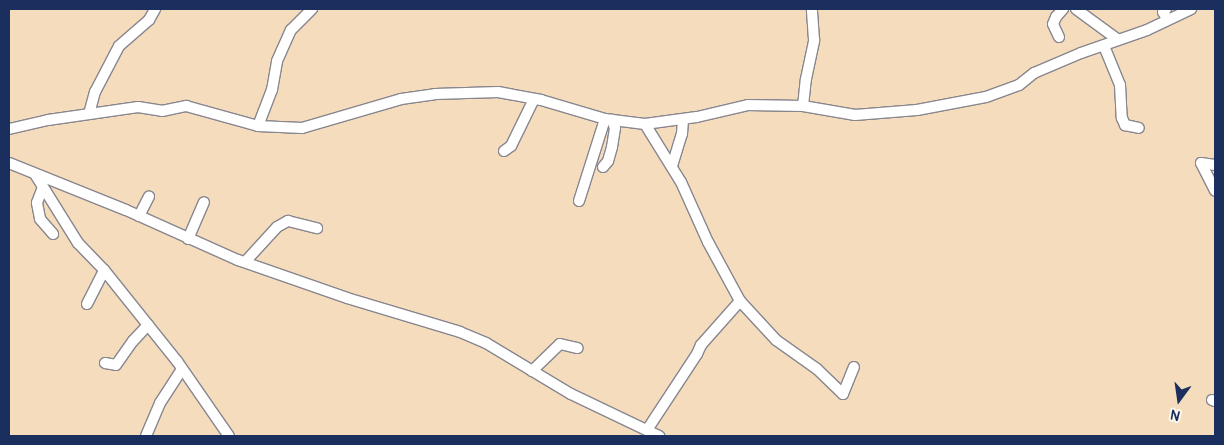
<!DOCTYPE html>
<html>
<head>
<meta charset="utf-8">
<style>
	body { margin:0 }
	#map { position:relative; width:1224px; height:445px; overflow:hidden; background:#f4dcbd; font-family:Pangolin,sans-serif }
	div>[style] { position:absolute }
	.roads { filter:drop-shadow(1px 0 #88868e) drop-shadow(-1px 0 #88868e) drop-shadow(0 1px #88868e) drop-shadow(0 -1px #88868e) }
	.minor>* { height:10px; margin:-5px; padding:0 5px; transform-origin:5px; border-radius:5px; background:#fff }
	span { translate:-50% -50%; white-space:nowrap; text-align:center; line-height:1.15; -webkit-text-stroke:4px #fbf7ec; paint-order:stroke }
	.frame { position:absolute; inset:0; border:10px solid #1b2f5e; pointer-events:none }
	.north { position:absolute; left:1154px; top:375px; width:50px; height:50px; -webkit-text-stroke:4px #fbf7ec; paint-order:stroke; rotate:194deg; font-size:14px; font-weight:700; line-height:20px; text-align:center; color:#1b2f5e }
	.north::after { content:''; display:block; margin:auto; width:18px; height:22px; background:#1b2f5e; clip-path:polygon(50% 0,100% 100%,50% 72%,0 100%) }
</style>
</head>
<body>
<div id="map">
	<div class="roads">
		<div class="minor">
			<div style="left:1076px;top:9px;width:51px;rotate:36.2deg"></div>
			<div style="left:1166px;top:9px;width:4px;rotate:135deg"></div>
			<div style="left:1163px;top:12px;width:9px;rotate:58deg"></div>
			<div style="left:1059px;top:37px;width:14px;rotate:-115deg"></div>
			<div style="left:1053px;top:24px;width:8px;rotate:-67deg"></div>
			<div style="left:1056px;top:17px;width:11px;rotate:-49deg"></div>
			<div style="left:1104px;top:46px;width:42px;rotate:67.7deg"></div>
			<div style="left:1120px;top:85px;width:33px;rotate:87deg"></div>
			<div style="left:1122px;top:118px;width:8px;rotate:67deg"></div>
			<div style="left:1125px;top:125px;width:14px;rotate:12deg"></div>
			<div style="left:803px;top:106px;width:27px;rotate:-84deg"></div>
			<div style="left:806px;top:79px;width:40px;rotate:-78deg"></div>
			<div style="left:814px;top:40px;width:31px;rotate:-94deg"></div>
			<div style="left:89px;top:114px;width:23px;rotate:-75deg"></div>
			<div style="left:95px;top:92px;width:52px;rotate:-62.4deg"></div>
			<div style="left:119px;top:46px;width:40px;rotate:-41deg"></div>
			<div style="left:149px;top:20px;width:13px;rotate:-61deg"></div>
			<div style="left:645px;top:124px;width:68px;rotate:58.2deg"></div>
			<div style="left:681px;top:182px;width:66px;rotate:65.8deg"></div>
			<div style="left:708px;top:242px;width:67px;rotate:61.5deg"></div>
			<div style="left:740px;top:301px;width:53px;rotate:47.3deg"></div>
			<div style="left:776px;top:340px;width:50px;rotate:35.3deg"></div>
			<div style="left:817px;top:369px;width:36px;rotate:44deg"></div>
			<div style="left:843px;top:394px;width:29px;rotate:-68deg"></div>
			<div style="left:258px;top:126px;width:39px;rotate:-69deg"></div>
			<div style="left:272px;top:90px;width:29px;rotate:-80deg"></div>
			<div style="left:277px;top:61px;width:34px;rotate:-66deg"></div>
			<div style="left:291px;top:30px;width:30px;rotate:-45deg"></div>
			<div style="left:9px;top:129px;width:40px;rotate:-13deg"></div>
			<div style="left:48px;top:120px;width:91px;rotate:-8.2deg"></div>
			<div style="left:138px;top:107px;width:24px;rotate:9deg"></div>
			<div style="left:162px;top:111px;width:25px;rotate:-12deg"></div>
			<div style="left:186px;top:106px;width:75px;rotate:15.5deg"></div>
			<div style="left:258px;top:126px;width:44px;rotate:2.6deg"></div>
			<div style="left:302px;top:128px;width:103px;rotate:-16.3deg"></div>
			<div style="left:401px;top:99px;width:34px;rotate:-8deg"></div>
			<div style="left:435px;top:94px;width:63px;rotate:-1.8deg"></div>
			<div style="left:498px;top:92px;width:44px;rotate:10.5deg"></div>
			<div style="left:541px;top:100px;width:67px;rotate:16.5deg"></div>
			<div style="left:605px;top:119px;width:40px;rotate:7.1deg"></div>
			<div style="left:645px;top:124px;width:52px;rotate:-7.7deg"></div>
			<div style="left:697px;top:117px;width:52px;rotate:-13.2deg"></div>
			<div style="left:748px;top:105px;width:55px;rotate:1deg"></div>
			<div style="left:803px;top:106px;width:53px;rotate:9.8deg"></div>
			<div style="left:855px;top:115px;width:62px;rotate:-4.6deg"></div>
			<div style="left:917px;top:110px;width:70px;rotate:-10.7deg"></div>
			<div style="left:986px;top:97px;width:35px;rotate:-20deg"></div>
			<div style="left:1019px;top:85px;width:19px;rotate:-39deg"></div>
			<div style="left:1034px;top:73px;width:51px;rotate:-23.1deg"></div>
			<div style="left:1081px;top:53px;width:70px;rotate:-19.2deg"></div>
			<div style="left:1147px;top:30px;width:49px;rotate:-25.5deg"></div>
			<div style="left:504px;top:151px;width:9px;rotate:-36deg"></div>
			<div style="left:511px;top:146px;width:52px;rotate:-63.9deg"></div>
			<div style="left:9px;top:163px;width:126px;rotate:21.9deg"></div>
			<div style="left:126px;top:210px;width:123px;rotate:24.1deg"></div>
			<div style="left:238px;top:260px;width:115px;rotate:19.2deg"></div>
			<div style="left:347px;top:298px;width:118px;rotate:16.7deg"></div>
			<div style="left:460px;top:332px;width:28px;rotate:23deg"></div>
			<div style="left:486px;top:343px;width:99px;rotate:31deg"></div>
			<div style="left:571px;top:394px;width:98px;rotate:25.5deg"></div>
			<div style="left:1201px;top:163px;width:31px;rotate:63deg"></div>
			<div style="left:1201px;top:163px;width:14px;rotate:8deg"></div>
			<div style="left:672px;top:166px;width:34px;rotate:-73deg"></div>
			<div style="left:682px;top:134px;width:15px;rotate:-86deg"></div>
			<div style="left:603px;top:167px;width:8px;rotate:-50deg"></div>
			<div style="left:608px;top:161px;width:15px;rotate:-74deg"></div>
			<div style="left:612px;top:147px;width:19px;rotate:-81deg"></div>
			<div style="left:615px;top:128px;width:9px;rotate:-111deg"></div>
			<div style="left:35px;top:174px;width:81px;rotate:58.1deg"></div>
			<div style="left:78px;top:243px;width:37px;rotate:46deg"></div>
			<div style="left:104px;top:270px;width:117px;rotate:51.3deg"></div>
			<div style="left:177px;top:361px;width:91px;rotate:55.3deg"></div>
			<div style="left:43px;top:187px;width:17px;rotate:111deg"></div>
			<div style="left:37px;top:203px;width:16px;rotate:79deg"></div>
			<div style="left:40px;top:219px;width:20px;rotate:49deg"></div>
			<div style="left:579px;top:201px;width:86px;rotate:-72.4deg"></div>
			<div style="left:139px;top:216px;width:22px;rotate:-63deg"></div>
			<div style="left:188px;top:239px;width:40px;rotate:-66.6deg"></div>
			<div style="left:245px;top:262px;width:47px;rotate:-47.6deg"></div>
			<div style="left:277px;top:227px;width:13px;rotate:-29deg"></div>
			<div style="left:288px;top:221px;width:30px;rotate:14deg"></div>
			<div style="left:87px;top:304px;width:38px;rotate:-63deg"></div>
			<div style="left:105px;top:363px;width:11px;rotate:10deg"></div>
			<div style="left:116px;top:365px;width:29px;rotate:-55deg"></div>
			<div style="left:133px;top:341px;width:22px;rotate:-47deg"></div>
			<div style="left:532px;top:371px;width:39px;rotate:-44deg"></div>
			<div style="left:560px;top:344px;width:18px;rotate:13deg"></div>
			<div style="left:1212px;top:400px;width:3px;rotate:18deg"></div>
			<div style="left:647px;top:430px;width:91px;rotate:-56.7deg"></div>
			<div style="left:697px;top:354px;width:10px;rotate:-66deg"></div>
			<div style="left:701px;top:345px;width:59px;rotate:-48.4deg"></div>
			<div style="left:146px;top:436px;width:36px;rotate:-67deg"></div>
			<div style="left:160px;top:403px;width:40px;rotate:-57.1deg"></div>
		</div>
	</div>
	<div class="frame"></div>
	<div class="north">N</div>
</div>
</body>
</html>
